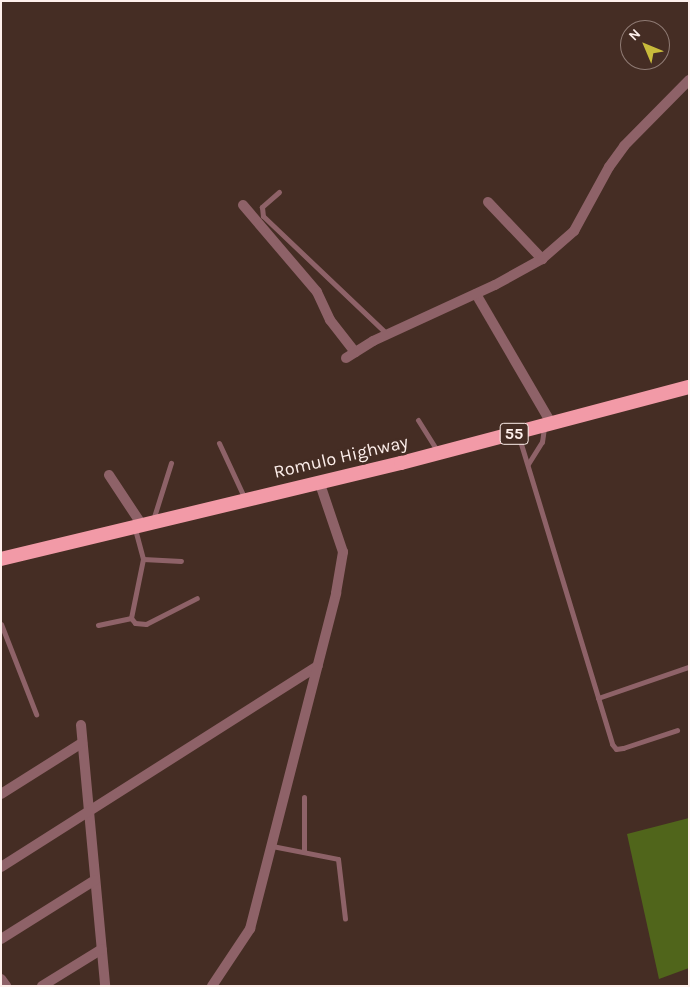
<!DOCTYPE html>
<html>
<head>
<meta charset="utf-8">
<style>
	body { margin:0 }
	#map { position:relative; width:690px; height:987px; overflow:hidden; background:#452d24; font-family:Karla,sans-serif }
	div>[style] { position:absolute }
	.green>* { inset:0; background:#50651b }
	.service>* { height:5px; margin:-2.5px; padding:0 2.5px; transform-origin:2.5px; border-radius:2.5px; background:#8e6268 }
	.minor>* { height:10px; margin:-5px; padding:0 5px; transform-origin:5px; border-radius:5px; background:#8e6268 }
	.trunk>* { height:14px; margin:-7px; padding:0 7px; transform-origin:7px; border-radius:7px; background:#f29aa7 }
	span { translate:-50% -50%; white-space:nowrap; text-align:center; line-height:1.15; -webkit-text-stroke:5px #452d24; paint-order:stroke }
	.shield-label span { padding:1px 4px; background:#452d24; border:1px solid; border-radius:4px; -webkit-text-stroke-width:0 }
	.shield-label { font-size:16px; color:#fef0ec; font-weight:700 }
	.street-label { font-size:18px; color:#fef0ec }
	.frame { position:absolute; inset:0; border:2px solid #fef0ec; pointer-events:none }
	.north { position:absolute; left:620px; top:20px; width:50px; height:50px; box-sizing:border-box; background:#452d24; border:1px solid #8f7b74; border-radius:50%; rotate:315deg; font-size:14px; font-weight:700; line-height:20px; text-align:center; color:#fef0ec }
	.north::after { content:''; display:block; margin:auto; width:18px; height:22px; background:#c8bb3b; clip-path:polygon(50% 0,100% 100%,50% 72%,0 100%) }
</style>
</head>
<body>
<div id="map">
	<div class="green">
		<div style="clip-path:polygon(689px 818px,689px 968px,659px 979px,627px 834px)"></div>
	</div>
	<div class="service">
		<div style="left:279px;top:192px;width:23px;rotate:139deg"></div>
		<div style="left:262px;top:207px;width:9px;rotate:84deg"></div>
		<div style="left:263px;top:216px;width:171px;rotate:43.6deg"></div>
		<div style="left:418px;top:420px;width:36px;rotate:58deg"></div>
		<div style="left:518px;top:434px;width:324px;rotate:73.1deg"></div>
		<div style="left:612px;top:744px;width:6px;rotate:51deg"></div>
		<div style="left:616px;top:749px;width:7px;rotate:-8deg"></div>
		<div style="left:623px;top:748px;width:57px;rotate:-18.4deg"></div>
		<div style="left:219px;top:443px;width:62px;rotate:65.1deg"></div>
		<div style="left:528px;top:464px;width:26px;rotate:-58deg"></div>
		<div style="left:542px;top:442px;width:15px;rotate:-82deg"></div>
		<div style="left:153px;top:520px;width:60px;rotate:-72.5deg"></div>
		<div style="left:135px;top:529px;width:31px;rotate:75deg"></div>
		<div style="left:143px;top:559px;width:60px;rotate:101.5deg"></div>
		<div style="left:131px;top:618px;width:6px;rotate:51deg"></div>
		<div style="left:135px;top:623px;width:11px;rotate:5deg"></div>
		<div style="left:146px;top:624px;width:57px;rotate:-27deg"></div>
		<div style="left:143px;top:559px;width:38px;rotate:3deg"></div>
		<div style="left:1px;top:624px;width:97px;rotate:68.7deg"></div>
		<div style="left:98px;top:625px;width:34px;rotate:-12deg"></div>
		<div style="left:598px;top:698px;width:95px;rotate:-19deg"></div>
		<div style="left:272px;top:846px;width:67px;rotate:11.1deg"></div>
		<div style="left:338px;top:859px;width:60px;rotate:83.3deg"></div>
		<div style="left:304px;top:852px;width:55px;rotate:-90deg"></div>
	</div>
	<div class="minor">
		<div style="left:488px;top:202px;width:79px;rotate:46.5deg"></div>
		<div style="left:243px;top:205px;width:114px;rotate:49.6deg"></div>
		<div style="left:317px;top:292px;width:31px;rotate:65deg"></div>
		<div style="left:330px;top:320px;width:41px;rotate:52deg"></div>
		<div style="left:476px;top:294px;width:149px;rotate:59.8deg"></div>
		<div style="left:346px;top:358px;width:32px;rotate:-32deg"></div>
		<div style="left:373px;top:341px;width:134px;rotate:-24.7deg"></div>
		<div style="left:495px;top:285px;width:54px;rotate:-29deg"></div>
		<div style="left:542px;top:259px;width:43px;rotate:-41.2deg"></div>
		<div style="left:574px;top:231px;width:73px;rotate:-61.3deg"></div>
		<div style="left:609px;top:167px;width:26px;rotate:-54deg"></div>
		<div style="left:624px;top:146px;width:93px;rotate:-45.4deg"></div>
		<div style="left:109px;top:475px;width:60px;rotate:56.6deg"></div>
		<div style="left:81px;top:725px;width:262px;rotate:84.7deg"></div>
		<div style="left:1px;top:794px;width:96px;rotate:-32.2deg"></div>
		<div style="left:1px;top:867px;width:375px;rotate:-32.4deg"></div>
		<div style="left:1px;top:939px;width:111px;rotate:-32.1deg"></div>
		<div style="left:1px;top:979px;width:9px;rotate:54deg"></div>
		<div style="left:42px;top:986px;width:70px;rotate:-31.7deg"></div>
		<div style="left:212px;top:986px;width:69px;rotate:-56.3deg"></div>
		<div style="left:250px;top:929px;width:347px;rotate:-75.6deg"></div>
		<div style="left:336px;top:593px;width:42px;rotate:-80.3deg"></div>
		<div style="left:343px;top:552px;width:75px;rotate:-108.7deg"></div>
	</div>
	<div class="trunk">
		<div style="left:1px;top:559px;width:411px;rotate:-13.5deg"></div>
		<div style="left:401px;top:463px;width:298px;rotate:-14.8deg"></div>
	</div>
	<div class="shield-label">
		<span style="left:514px;top:434px">55</span>
	</div>
	<div class="street-label">
		<span style="left:341px;top:457px;rotate:-13deg">Romulo Highway</span>
	</div>
	<div class="frame"></div>
	<div class="north">N</div>
</div>
</body>
</html>
